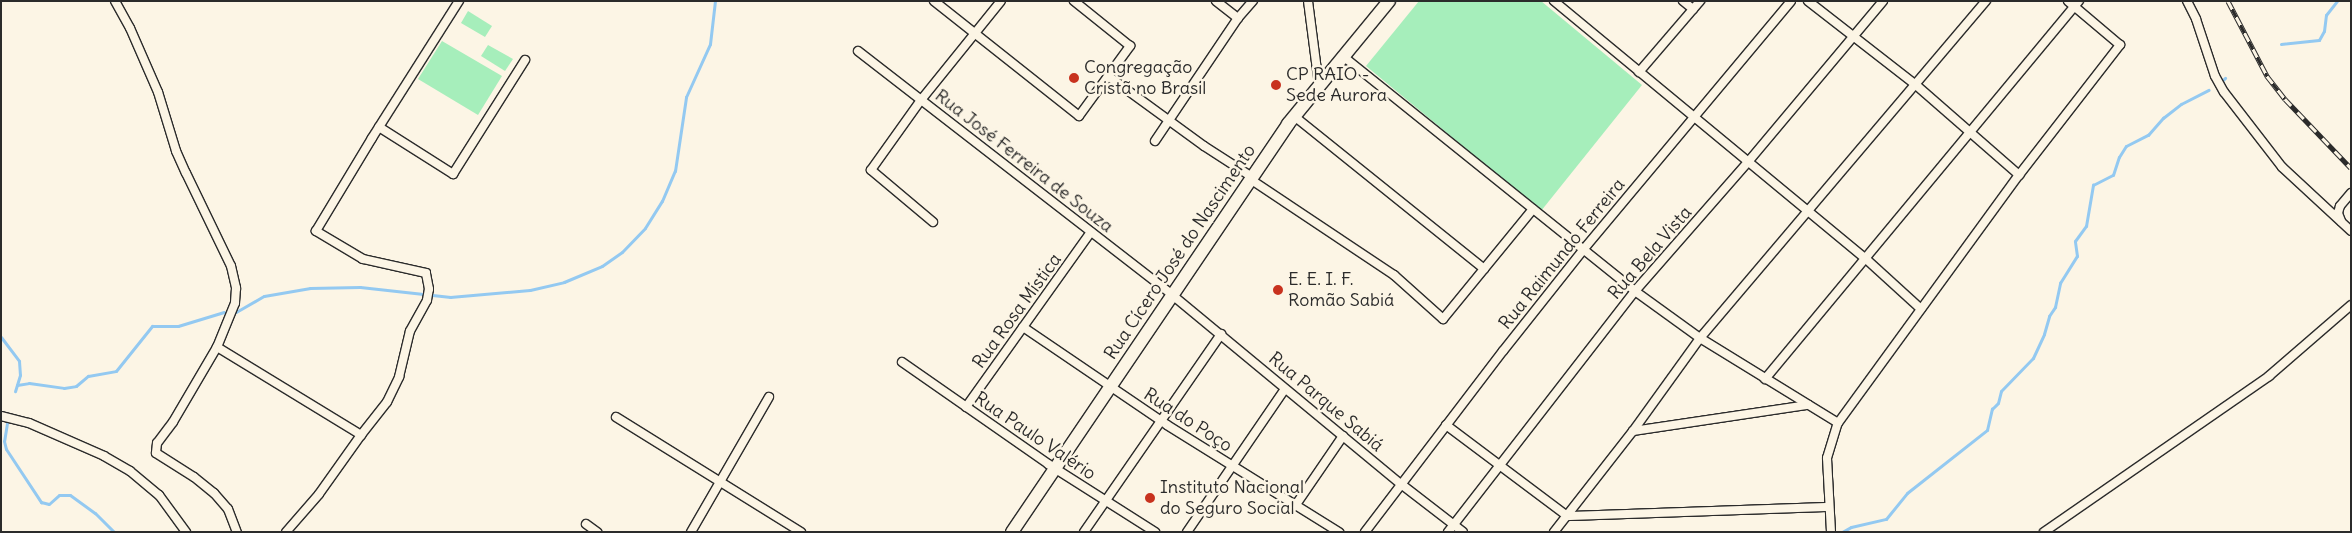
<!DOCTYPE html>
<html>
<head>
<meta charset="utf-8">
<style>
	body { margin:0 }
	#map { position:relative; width:2352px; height:533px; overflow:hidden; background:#fcf5e5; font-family:Delius,sans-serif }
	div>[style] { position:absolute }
	.green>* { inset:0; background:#a6eebb }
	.stream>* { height:3px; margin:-1.5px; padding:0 1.5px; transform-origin:1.5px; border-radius:1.5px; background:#93c9f1 }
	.roads { filter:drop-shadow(1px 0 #2b2b2b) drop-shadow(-1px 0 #2b2b2b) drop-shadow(0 1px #2b2b2b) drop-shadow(0 -1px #2b2b2b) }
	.street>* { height:8px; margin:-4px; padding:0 4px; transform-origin:4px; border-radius:4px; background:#fcf5e5 }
	.primary>* { height:12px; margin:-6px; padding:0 6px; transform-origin:6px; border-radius:6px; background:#fcf5e5 }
	.rail>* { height:5px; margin-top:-2.5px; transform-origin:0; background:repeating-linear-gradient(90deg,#fcf5e5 0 9px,#2b2b2b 0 18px); box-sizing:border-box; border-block:1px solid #2b2b2b }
	.dots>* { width:14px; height:14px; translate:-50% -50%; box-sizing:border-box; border:2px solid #fcf5e5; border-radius:50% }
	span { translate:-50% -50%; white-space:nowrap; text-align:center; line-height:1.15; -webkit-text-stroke:5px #fcf5e5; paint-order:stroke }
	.poi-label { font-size:18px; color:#2b2b2b }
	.left { translate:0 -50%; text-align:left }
	.street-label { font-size:18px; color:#2b2b2b }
	.frame { position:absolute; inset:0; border:2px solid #2b2b2b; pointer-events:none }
</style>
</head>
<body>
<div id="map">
	<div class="green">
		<div style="clip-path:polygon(1419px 1px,1541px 1px,1642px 85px,1541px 211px,1366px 66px)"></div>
		<div style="clip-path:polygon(468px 11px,492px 26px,485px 37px,461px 23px)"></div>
		<div style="clip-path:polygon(442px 41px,502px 76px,478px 115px,418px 79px)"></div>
		<div style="clip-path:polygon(488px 45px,513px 59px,505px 71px,481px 56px)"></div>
	</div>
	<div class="stream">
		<div style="left:2281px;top:44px;width:38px;rotate:-6deg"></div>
		<div style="left:2319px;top:40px;width:10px;rotate:-61deg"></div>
		<div style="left:2324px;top:31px;width:16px;rotate:-83deg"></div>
		<div style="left:2326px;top:15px;width:18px;rotate:-52deg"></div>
		<div style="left:2223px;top:80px;width:3px;rotate:-45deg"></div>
		<div style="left:236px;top:312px;width:32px;rotate:-30deg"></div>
		<div style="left:264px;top:296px;width:47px;rotate:-9.9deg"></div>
		<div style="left:310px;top:288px;width:50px;rotate:-1.1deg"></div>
		<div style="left:360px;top:287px;width:91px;rotate:6.3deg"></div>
		<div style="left:450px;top:297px;width:80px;rotate:-5deg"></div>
		<div style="left:530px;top:290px;width:35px;rotate:-13deg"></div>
		<div style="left:564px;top:282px;width:41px;rotate:-22.8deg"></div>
		<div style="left:602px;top:266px;width:24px;rotate:-35deg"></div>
		<div style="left:622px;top:252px;width:33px;rotate:-46deg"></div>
		<div style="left:645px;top:228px;width:32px;rotate:-58deg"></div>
		<div style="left:662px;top:201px;width:33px;rotate:-67deg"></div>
		<div style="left:675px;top:171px;width:75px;rotate:-81.5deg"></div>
		<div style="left:686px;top:97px;width:58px;rotate:-65.6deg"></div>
		<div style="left:710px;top:44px;width:43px;rotate:-83.4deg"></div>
		<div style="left:1px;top:337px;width:30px;rotate:53deg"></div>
		<div style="left:19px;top:361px;width:14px;rotate:86deg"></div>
		<div style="left:20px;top:375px;width:17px;rotate:107deg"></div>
		<div style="left:17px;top:385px;width:12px;rotate:-9deg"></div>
		<div style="left:29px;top:383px;width:35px;rotate:8deg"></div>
		<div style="left:64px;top:388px;width:12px;rotate:-9deg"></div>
		<div style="left:76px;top:386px;width:16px;rotate:-40deg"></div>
		<div style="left:88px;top:376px;width:28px;rotate:-10deg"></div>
		<div style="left:116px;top:371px;width:58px;rotate:-51.3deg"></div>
		<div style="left:152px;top:326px;width:26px"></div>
		<div style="left:178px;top:326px;width:48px;rotate:-16.9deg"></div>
		<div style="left:7px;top:423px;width:18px;rotate:99deg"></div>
		<div style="left:4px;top:441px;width:8px;rotate:76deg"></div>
		<div style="left:6px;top:449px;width:64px;rotate:56.6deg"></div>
		<div style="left:41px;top:502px;width:8px;rotate:14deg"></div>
		<div style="left:49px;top:504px;width:13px;rotate:-42deg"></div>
		<div style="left:59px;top:495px;width:11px"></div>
		<div style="left:70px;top:495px;width:31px;rotate:36deg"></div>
		<div style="left:95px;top:513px;width:27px;rotate:45deg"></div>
		<div style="left:1842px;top:532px;width:10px;rotate:-29deg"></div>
		<div style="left:1851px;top:527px;width:36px;rotate:-13deg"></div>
		<div style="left:1886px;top:519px;width:33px;rotate:-51deg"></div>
		<div style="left:1907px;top:493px;width:102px;rotate:-38.2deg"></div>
		<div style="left:1987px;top:430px;width:22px;rotate:-77deg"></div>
		<div style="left:1992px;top:409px;width:8px;rotate:-45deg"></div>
		<div style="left:1998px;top:403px;width:12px;rotate:-76deg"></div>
		<div style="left:2001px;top:391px;width:46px;rotate:-45.9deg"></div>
		<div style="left:2033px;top:358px;width:26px;rotate:-65deg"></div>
		<div style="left:2044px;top:334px;width:19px;rotate:-74deg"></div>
		<div style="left:2049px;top:316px;width:11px;rotate:-56deg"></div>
		<div style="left:2055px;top:307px;width:25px;rotate:-78deg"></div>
		<div style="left:2060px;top:283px;width:32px;rotate:-58deg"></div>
		<div style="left:2077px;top:256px;width:15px;rotate:-98deg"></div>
		<div style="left:2075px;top:241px;width:19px;rotate:-54deg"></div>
		<div style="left:2086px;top:226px;width:42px;rotate:-80.3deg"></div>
		<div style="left:2093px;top:185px;width:22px;rotate:-27deg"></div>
		<div style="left:2113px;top:175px;width:19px;rotate:-72deg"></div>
		<div style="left:2119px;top:157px;width:13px;rotate:-58deg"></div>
		<div style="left:2126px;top:146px;width:25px;rotate:-27deg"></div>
		<div style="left:2148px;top:135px;width:23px;rotate:-49deg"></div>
		<div style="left:2163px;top:118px;width:23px;rotate:-38deg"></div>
		<div style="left:2181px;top:104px;width:31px;rotate:-27deg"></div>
	</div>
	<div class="roads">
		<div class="street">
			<div style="left:115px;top:1px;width:31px;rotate:61deg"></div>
			<div style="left:130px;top:28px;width:70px;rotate:66.4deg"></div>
			<div style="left:158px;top:92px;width:62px;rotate:73deg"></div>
			<div style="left:176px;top:151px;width:24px;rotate:66deg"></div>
			<div style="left:186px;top:173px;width:103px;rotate:64.2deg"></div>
			<div style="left:231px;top:266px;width:23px;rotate:77deg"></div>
			<div style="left:236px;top:288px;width:15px;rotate:94deg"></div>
			<div style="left:235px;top:303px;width:48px;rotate:112.2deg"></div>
			<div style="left:217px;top:347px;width:87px;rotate:120.4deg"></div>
			<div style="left:173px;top:422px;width:26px;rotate:127deg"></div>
			<div style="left:157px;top:443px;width:10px;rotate:96deg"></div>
			<div style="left:156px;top:453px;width:45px;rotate:32.3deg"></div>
			<div style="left:194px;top:477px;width:26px;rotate:39deg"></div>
			<div style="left:214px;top:493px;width:21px;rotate:49deg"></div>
			<div style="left:228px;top:509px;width:25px;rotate:69deg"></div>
			<div style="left:934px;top:1px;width:185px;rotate:38.4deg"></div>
			<div style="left:1079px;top:116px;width:87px;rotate:-53.9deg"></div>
			<div style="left:1130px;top:46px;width:72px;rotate:-141.2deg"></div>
			<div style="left:1216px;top:1px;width:28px;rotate:38deg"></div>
			<div style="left:1308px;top:1px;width:86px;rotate:82.6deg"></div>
			<div style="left:1554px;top:1px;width:405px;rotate:39.6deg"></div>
			<div style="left:1866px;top:259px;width:74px;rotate:42.3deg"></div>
			<div style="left:1683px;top:1px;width:13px;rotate:39deg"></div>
			<div style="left:1808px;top:1px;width:137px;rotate:37.9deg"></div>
			<div style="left:1916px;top:85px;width:137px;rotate:41.1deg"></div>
			<div style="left:2187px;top:1px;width:20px;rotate:63deg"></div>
			<div style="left:2196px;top:19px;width:60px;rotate:71.6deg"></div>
			<div style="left:2215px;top:76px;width:18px;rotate:61deg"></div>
			<div style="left:2224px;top:92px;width:95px;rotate:52.3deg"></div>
			<div style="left:2282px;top:167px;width:94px;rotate:42.8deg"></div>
			<div style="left:858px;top:51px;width:396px;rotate:37.8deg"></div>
			<div style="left:1171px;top:294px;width:298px;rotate:39.6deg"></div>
			<div style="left:1401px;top:484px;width:78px;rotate:37.7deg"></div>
			<div style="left:1344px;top:57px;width:373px;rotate:38.8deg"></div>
			<div style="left:1635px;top:291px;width:80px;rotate:35.9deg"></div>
			<div style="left:1700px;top:338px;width:162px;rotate:31.6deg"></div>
			<div style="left:1639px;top:72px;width:94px;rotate:-49.3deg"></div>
			<div style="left:1108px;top:76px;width:119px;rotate:36.1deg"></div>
			<div style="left:1204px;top:146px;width:57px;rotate:32.9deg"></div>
			<div style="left:1294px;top:116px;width:244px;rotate:38.8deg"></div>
			<div style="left:379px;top:127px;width:88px;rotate:32.4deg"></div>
			<div style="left:453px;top:174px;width:135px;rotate:-57.7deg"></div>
			<div style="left:1155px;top:141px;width:148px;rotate:-56deg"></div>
			<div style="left:1238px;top:18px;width:23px;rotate:-49deg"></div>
			<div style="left:1250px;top:179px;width:173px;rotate:33.7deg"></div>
			<div style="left:1394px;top:275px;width:66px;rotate:41.9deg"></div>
			<div style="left:1443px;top:319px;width:142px;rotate:-50.7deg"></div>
			<div style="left:2341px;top:221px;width:9px;rotate:-111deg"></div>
			<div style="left:2338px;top:213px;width:7px;rotate:-74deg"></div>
			<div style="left:2340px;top:206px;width:17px;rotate:-50deg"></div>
			<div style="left:933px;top:222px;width:81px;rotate:-140deg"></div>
			<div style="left:871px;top:170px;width:86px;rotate:-54.5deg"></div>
			<div style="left:921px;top:100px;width:127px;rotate:-51.1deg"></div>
			<div style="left:1023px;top:327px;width:174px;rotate:34.2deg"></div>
			<div style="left:1167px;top:425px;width:203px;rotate:31.9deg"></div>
			<div style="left:217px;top:347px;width:169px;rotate:31.4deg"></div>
			<div style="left:902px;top:362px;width:178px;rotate:34.9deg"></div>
			<div style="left:1048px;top:464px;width:127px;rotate:32.4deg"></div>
			<div style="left:1765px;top:379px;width:491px;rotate:-50.3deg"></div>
			<div style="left:966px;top:407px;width:215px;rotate:-54.5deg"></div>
			<div style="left:1px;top:416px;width:29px;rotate:14deg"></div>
			<div style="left:29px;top:423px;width:82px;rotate:23.7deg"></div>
			<div style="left:104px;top:456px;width:30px;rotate:30deg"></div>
			<div style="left:130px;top:471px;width:38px;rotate:40deg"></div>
			<div style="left:159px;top:495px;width:46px;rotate:53.9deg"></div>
			<div style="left:616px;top:417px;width:218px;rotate:31.9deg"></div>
			<div style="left:1446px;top:425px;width:151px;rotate:36.9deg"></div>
			<div style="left:1567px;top:516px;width:262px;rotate:-2deg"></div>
			<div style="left:1633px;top:431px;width:177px;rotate:-8.5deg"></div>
			<div style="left:1295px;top:506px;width:85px;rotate:-55.6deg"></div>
			<div style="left:586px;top:524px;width:14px;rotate:36deg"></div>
			<div style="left:286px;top:532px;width:50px;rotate:-49deg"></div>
			<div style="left:319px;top:494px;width:72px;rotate:-54.6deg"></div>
			<div style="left:361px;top:435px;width:42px;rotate:-51.8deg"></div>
			<div style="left:387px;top:402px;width:28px;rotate:-64deg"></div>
			<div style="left:399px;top:377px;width:47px;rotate:-76.6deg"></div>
			<div style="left:410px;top:331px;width:35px;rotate:-61deg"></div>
			<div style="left:427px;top:300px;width:11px;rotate:-80deg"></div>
			<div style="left:429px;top:289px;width:16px;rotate:-101deg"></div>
			<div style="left:426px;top:273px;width:65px;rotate:-167.5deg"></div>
			<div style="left:363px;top:259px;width:55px;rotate:-149.2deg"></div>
			<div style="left:316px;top:231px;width:109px;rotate:-58.9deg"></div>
			<div style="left:372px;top:138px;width:162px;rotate:-57.6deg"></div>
			<div style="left:691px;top:532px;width:156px;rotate:-60deg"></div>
			<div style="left:1084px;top:532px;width:241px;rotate:-55.3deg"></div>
			<div style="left:1187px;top:532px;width:173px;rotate:-55.6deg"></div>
			<div style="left:1365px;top:532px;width:228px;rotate:-52.7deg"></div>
			<div style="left:1503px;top:351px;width:129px;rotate:-51.6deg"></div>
			<div style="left:1583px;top:250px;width:324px;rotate:-50.1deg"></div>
			<div style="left:1448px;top:532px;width:305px;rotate:-52.2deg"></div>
			<div style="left:1635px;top:291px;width:171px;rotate:-48.8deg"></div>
			<div style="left:1748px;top:162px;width:210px;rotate:-50deg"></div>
			<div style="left:1554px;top:532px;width:128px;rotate:-52deg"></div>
			<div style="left:1633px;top:431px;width:115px;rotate:-54.2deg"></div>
			<div style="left:1700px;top:338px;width:442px;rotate:-49.7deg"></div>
			<div style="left:1831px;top:532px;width:74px;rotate:-93.1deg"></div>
			<div style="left:1827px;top:458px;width:37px;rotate:-73deg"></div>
			<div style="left:1838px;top:423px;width:307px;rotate:-53.9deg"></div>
			<div style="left:2019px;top:175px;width:165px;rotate:-52.2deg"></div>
			<div style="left:2120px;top:45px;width:68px;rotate:-139.8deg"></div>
			<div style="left:2044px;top:532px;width:274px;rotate:-34.7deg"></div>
			<div style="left:2269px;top:376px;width:108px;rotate:-40.9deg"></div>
		</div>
		<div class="primary">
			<div style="left:1012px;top:532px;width:493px;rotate:-55.9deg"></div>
			<div style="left:1288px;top:124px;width:159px;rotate:-50.6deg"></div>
		</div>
	</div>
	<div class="rail">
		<div style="left:2228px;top:1px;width:85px;rotate:62.5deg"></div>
		<div style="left:2267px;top:76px;width:29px;rotate:52deg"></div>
		<div style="left:2285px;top:99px;width:95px;rotate:46.3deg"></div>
	</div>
	<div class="dots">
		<div style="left:1074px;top:78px;background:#c8321e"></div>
		<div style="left:1276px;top:85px;background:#c8321e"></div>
		<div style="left:1278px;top:290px;background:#c8321e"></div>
		<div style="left:1150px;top:498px;background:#c8321e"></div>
	</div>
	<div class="poi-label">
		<span class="left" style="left:1084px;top:78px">Congregação<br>Cristã no Brasil</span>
		<span class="left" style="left:1286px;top:85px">CP RAIO -<br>Sede Aurora</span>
		<span class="left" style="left:1288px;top:290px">E. E. I. F.<br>Romão Sabiá</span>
		<span class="left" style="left:1160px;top:498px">Instituto Nacional<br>do Seguro Social</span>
	</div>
	<div class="street-label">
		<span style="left:1024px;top:161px;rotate:38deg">Rua José Ferreira de Souza</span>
		<span style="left:1180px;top:252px;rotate:-56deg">Rua Cícero José do Nascimento</span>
		<span style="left:1650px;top:253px;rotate:-49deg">Rua Bela Vista</span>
		<span style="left:1562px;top:254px;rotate:-51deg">Rua Raimundo Ferreira</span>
		<span style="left:1017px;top:311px;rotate:-54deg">Rua Rosa Mística</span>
		<span style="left:1326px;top:402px;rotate:40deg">Rua Parque Sabiá</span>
		<span style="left:1188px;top:420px;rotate:33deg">Rua do Poço</span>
		<span style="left:1035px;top:436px;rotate:34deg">Rua Paulo Valério</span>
	</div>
	<div class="frame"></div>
</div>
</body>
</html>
